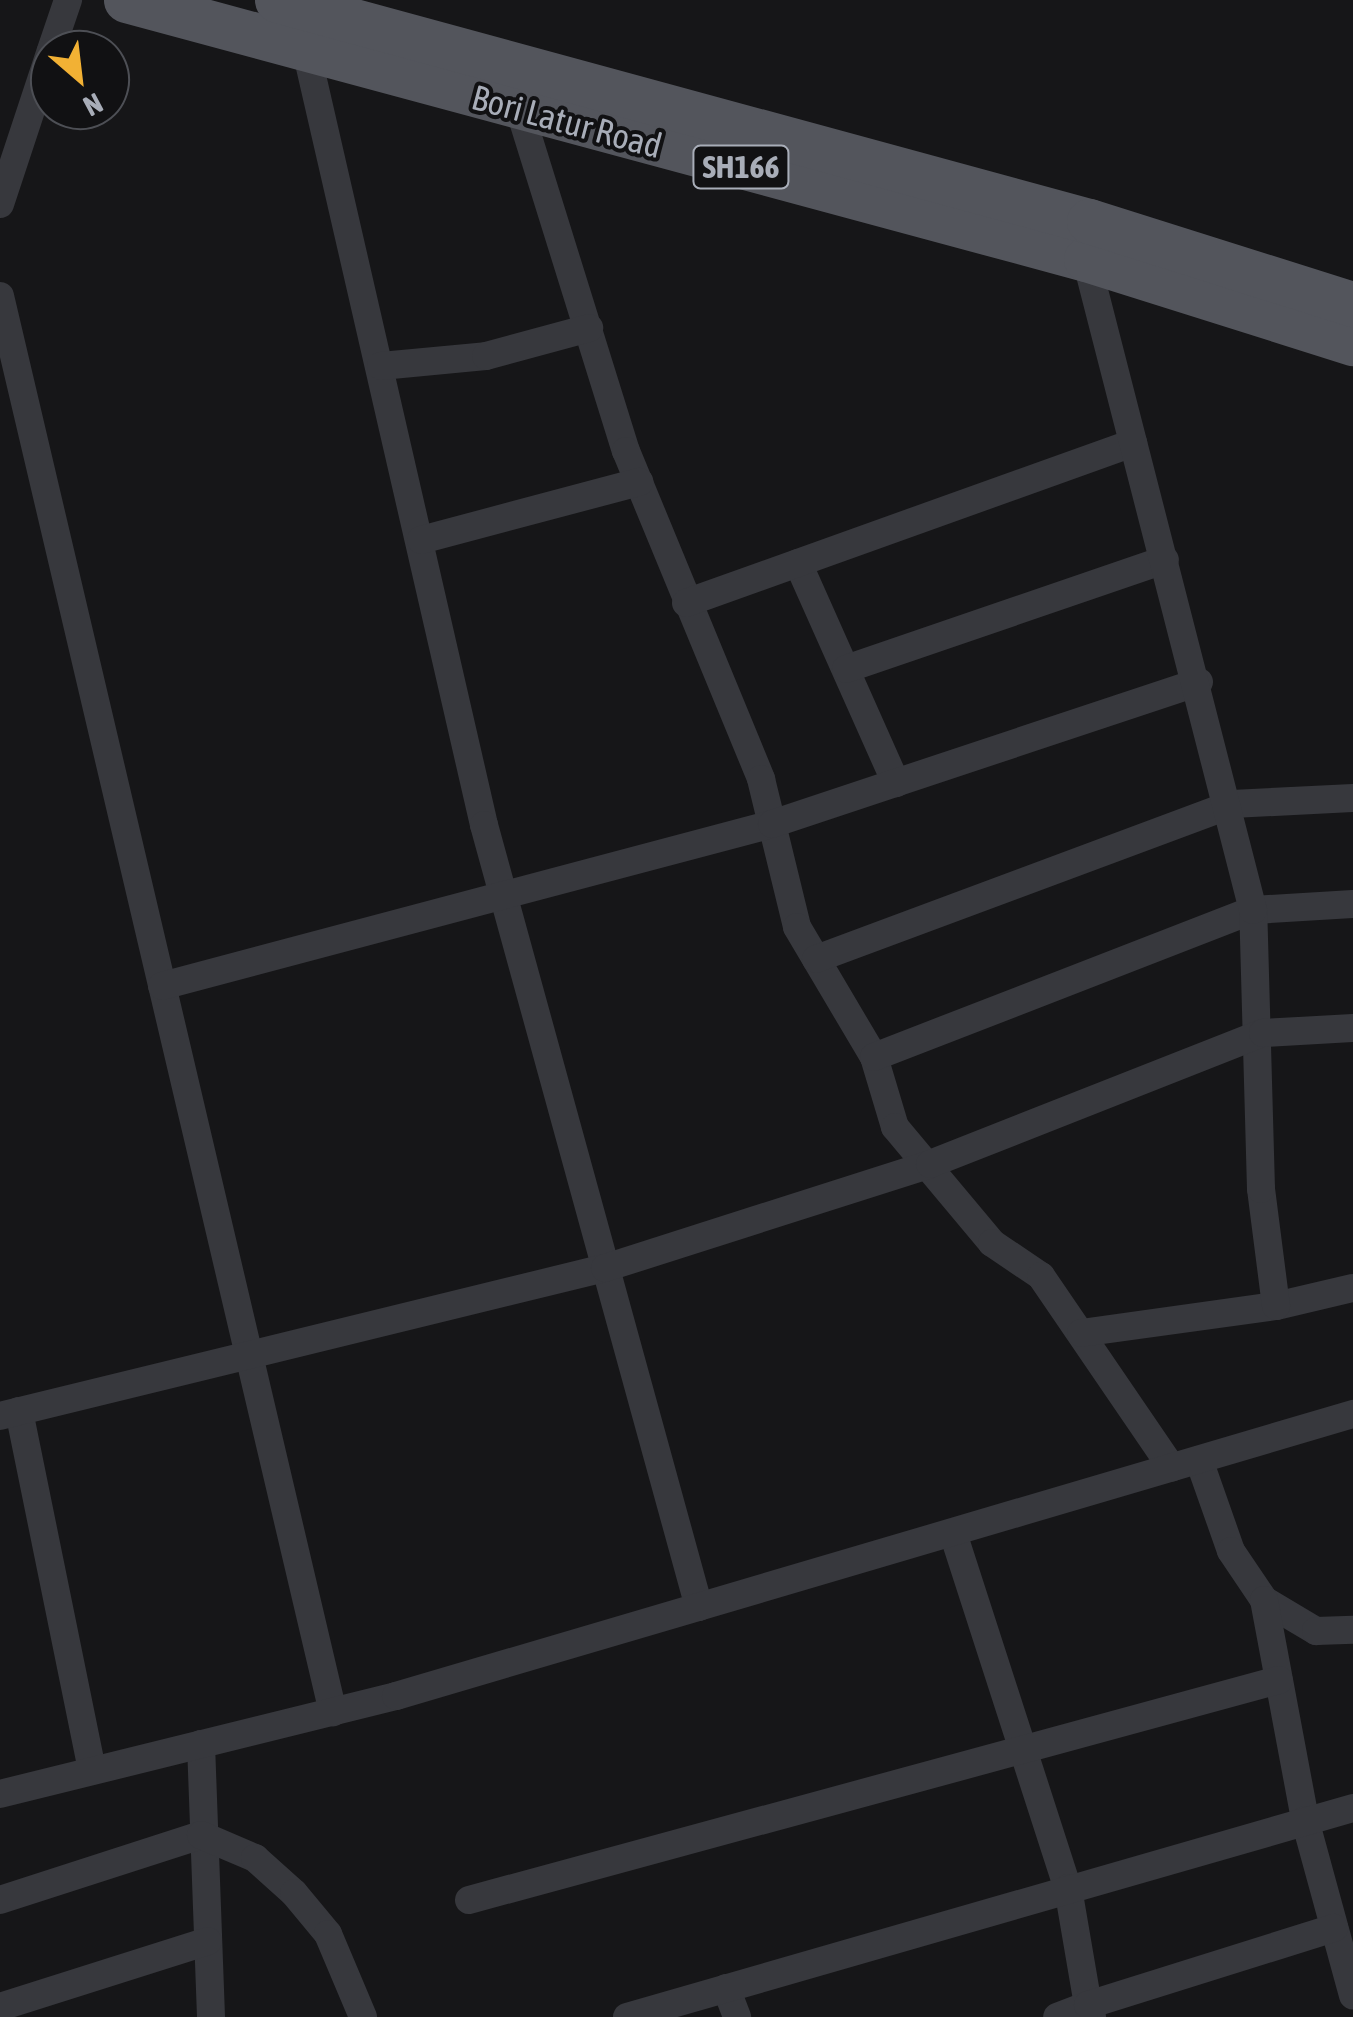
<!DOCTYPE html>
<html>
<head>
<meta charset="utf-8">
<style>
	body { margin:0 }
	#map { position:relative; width:1353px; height:2017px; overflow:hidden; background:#161618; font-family:"Asap Condensed",sans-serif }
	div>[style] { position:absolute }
	.minor>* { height:28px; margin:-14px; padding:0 14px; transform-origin:14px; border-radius:14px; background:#37383d }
	.primary>* { height:45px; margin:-22.5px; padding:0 22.5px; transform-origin:22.5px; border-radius:22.5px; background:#53555c }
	span { translate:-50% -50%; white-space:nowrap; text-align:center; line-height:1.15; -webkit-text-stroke:8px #111113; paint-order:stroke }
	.shield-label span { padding:2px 8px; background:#111113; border:2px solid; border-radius:8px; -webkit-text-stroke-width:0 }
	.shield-label { font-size:32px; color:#a8adb8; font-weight:700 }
	.street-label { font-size:35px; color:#a8adb8 }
	.north { position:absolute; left:30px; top:30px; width:100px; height:100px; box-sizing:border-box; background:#111113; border:2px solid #4d4f55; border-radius:50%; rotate:152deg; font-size:28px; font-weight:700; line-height:40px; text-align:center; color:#a8adb8 }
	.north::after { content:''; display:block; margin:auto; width:35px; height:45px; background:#f2b134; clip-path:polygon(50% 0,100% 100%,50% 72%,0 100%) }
</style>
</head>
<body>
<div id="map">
	<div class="minor">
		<div style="left:51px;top:50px;width:53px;rotate:-71.2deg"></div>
		<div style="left:307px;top:54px;width:791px;rotate:77.07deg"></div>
		<div style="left:484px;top:825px;width:811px;rotate:74.63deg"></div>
		<div style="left:519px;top:108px;width:359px;rotate:72.7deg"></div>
		<div style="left:626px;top:451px;width:355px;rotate:67.6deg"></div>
		<div style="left:761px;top:779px;width:152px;rotate:76.3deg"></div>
		<div style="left:797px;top:927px;width:151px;rotate:59.4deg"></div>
		<div style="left:874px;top:1057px;width:73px;rotate:73.3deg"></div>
		<div style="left:895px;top:1127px;width:151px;rotate:50.1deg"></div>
		<div style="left:992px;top:1243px;width:59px;rotate:34deg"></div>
		<div style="left:1041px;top:1276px;width:232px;rotate:55.7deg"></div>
		<div style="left:0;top:204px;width:159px;rotate:-71.7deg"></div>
		<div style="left:0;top:296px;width:1455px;rotate:76.77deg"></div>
		<div style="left:381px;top:366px;width:105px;rotate:-5.4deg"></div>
		<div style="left:486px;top:356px;width:107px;rotate:-15.2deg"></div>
		<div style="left:421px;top:540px;width:226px;rotate:-14.9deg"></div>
		<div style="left:798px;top:563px;width:241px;rotate:66deg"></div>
		<div style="left:686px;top:603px;width:475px;rotate:-19.7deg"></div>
		<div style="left:846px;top:669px;width:337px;rotate:-18.9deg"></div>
		<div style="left:816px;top:959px;width:444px;rotate:-20.4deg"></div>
		<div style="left:1232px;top:804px;width:121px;rotate:-2.8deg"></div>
		<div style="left:162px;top:986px;width:631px;rotate:-14.87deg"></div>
		<div style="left:772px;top:824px;width:450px;rotate:-18.4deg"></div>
		<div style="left:874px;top:1057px;width:407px;rotate:-21.2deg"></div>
		<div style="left:1253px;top:910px;width:100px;rotate:-3.4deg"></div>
		<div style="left:1276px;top:1306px;width:79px;rotate:-13.2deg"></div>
		<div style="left:1081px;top:1333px;width:197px;rotate:-7.9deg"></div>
		<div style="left:1276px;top:1306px;width:118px;rotate:-97.3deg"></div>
		<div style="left:1261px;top:1189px;width:279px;rotate:-91.6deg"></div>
		<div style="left:1253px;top:910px;width:672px;rotate:-104.39deg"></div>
		<div style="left:19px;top:1411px;width:367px;rotate:78.5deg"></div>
		<div style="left:0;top:1416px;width:623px;rotate:-13.75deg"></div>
		<div style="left:605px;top:1268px;width:341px;rotate:-17.7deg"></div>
		<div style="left:930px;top:1164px;width:358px;rotate:-21.5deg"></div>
		<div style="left:1263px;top:1033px;width:90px;rotate:-3.2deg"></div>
		<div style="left:1199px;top:1460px;width:96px;rotate:70.6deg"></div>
		<div style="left:1231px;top:1551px;width:59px;rotate:56deg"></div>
		<div style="left:1264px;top:1600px;width:61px;rotate:30.8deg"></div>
		<div style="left:1316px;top:1631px;width:37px;rotate:-2deg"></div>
		<div style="left:953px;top:1533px;width:373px;rotate:72.1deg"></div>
		<div style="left:1068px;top:1888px;width:119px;rotate:80.3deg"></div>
		<div style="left:1088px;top:2005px;width:33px;rotate:159deg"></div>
		<div style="left:1264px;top:1600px;width:224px;rotate:79.4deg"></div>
		<div style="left:1305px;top:1820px;width:182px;rotate:74.7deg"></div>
		<div style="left:201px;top:1744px;width:273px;rotate:87.9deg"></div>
		<div style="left:0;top:1794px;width:408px;rotate:-13.9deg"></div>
		<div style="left:396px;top:1696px;width:998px;rotate:-16.42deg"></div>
		<div style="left:0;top:1900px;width:211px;rotate:-17.9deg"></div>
		<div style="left:201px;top:1835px;width:59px;rotate:23.1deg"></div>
		<div style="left:255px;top:1858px;width:52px;rotate:41.9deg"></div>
		<div style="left:294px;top:1893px;width:53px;rotate:50.3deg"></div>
		<div style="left:328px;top:1934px;width:90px;rotate:67.1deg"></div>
		<div style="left:469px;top:1900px;width:839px;rotate:-15.2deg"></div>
		<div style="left:726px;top:1988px;width:31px;rotate:69deg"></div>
		<div style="left:0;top:2007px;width:218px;rotate:-17.6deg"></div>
		<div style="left:627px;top:2017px;width:755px;rotate:-16.06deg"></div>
		<div style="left:1092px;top:2017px;width:13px;rotate:-108deg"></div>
		<div style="left:1088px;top:2005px;width:258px;rotate:-17.4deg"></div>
	</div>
	<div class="primary">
		<div style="left:126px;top:0;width:994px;rotate:15.1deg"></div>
		<div style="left:1086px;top:259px;width:280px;rotate:17.5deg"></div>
		<div style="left:277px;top:0;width:842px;rotate:15.23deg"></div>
		<div style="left:1089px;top:221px;width:277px;rotate:17.5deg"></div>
	</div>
	<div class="shield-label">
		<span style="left:741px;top:167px">SH166</span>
	</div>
	<div class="street-label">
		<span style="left:567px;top:121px;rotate:15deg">Bori Latur Road</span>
	</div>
	<div class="north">N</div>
</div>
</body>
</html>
